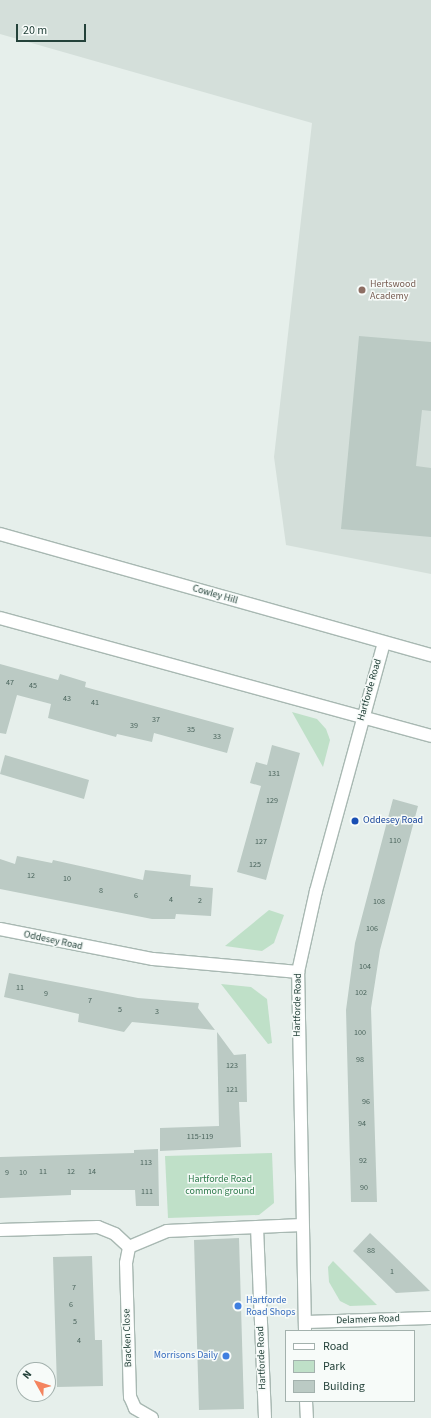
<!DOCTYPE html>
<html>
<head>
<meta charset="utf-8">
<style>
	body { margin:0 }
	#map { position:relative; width:431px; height:1418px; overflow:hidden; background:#e6efeb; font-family:"Source Sans 3",sans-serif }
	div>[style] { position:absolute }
	.built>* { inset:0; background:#d4dfda }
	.green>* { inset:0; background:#bfe0c8 }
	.building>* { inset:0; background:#bbcac4 }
	.roads { filter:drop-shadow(1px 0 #a8b8b2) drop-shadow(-1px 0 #a8b8b2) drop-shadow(0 1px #a8b8b2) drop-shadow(0 -1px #a8b8b2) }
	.minor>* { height:12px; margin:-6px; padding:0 6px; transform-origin:6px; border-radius:6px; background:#fff }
	.secondary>* { height:12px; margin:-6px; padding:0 6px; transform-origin:6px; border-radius:6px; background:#fff }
	.dots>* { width:11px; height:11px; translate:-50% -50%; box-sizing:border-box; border:2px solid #f7fbf9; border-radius:50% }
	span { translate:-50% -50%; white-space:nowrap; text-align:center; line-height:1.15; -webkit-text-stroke:3px #f7fbf9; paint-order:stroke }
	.number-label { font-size:8px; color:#4a645c }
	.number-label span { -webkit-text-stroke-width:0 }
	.education-label { font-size:10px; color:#785e54 }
	.left { translate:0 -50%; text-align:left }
	.street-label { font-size:10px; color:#24423a }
	.transit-label { font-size:10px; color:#164399 }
	.park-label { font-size:10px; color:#2d7a4b }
	.shop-label { font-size:10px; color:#366cbe }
	.right { translate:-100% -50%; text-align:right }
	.legend { position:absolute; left:285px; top:1330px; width:130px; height:72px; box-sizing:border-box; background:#f7fbf9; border:1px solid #a3b1ad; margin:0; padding:5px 7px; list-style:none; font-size:12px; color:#24423a }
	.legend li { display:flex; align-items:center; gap:8px; height:20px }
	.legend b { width:20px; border:1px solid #a3b1ad }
	.north { position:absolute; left:16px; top:1362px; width:40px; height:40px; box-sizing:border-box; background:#f7fbf9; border:1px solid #a3b1ad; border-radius:50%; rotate:309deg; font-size:11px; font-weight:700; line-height:16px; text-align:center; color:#24423a }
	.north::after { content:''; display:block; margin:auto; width:14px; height:18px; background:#f4845f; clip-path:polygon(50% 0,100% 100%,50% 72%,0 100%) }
	.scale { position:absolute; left:16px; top:24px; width:70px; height:18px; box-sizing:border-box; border:2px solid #24423a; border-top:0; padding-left:5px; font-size:12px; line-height:14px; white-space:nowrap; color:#24423a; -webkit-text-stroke:3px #f7fbf9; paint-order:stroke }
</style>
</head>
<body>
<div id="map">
	<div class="built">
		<div style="clip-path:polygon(0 0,431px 0,431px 574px,286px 545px,274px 457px,312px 123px,0 34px)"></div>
	</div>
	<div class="green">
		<div style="clip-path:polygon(292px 712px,317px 719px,326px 729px,330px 740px,323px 767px)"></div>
		<div style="clip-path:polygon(269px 910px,284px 915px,274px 943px,262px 951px,225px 946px)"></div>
		<div style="clip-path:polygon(221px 984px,251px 987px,267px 999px,272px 1043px,268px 1044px)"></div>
		<div style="clip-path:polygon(272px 1153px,274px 1203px,259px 1215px,168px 1218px,165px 1156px)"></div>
		<div style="clip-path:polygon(333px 1261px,377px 1305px,350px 1306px,340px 1301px,329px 1282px,328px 1267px)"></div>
	</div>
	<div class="building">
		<div style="clip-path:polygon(359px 336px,431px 342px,431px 411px,422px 410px,416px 466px,431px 468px,431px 537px,341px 529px)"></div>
		<div style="clip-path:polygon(0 664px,58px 680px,60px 674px,86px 682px,85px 687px,234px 728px,227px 753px,154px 733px,152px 742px,117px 734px,116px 737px,48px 718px,51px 704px,17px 695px,6px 734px,0 733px)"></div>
		<div style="clip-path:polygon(272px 745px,300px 753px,266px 880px,237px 872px,261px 786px,250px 783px,256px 762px,267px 765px)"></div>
		<div style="clip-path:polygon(5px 755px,89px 780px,84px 799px,0 774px)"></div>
		<div style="clip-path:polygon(393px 799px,418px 806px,380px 950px,371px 1008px,377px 1202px,351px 1202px,346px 1010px,355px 943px)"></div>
		<div style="clip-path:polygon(17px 856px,52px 863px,53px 860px,143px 880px,145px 870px,191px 875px,190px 886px,213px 888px,211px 916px,176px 914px,175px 919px,152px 919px,0 889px,0 859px,15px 864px)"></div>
		<div style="clip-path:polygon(9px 973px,138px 998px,199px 1003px,198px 1008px,215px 1030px,132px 1022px,124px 1032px,78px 1022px,79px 1014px,4px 997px)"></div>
		<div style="clip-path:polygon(217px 1032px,234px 1055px,246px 1054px,247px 1102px,239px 1102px,241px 1147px,160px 1151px,160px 1128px,219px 1126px)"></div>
		<div style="clip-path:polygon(158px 1149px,159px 1206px,136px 1206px,135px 1190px,71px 1190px,71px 1195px,0 1198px,0 1157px,134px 1153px,134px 1150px)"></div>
		<div style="clip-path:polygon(370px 1233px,390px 1252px,430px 1291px,396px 1293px,353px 1251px)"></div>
		<div style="clip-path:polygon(239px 1238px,244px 1409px,199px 1410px,194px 1240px)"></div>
		<div style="clip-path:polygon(92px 1256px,95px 1340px,102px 1340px,103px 1386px,57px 1387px,53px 1257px)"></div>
	</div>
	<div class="roads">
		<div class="minor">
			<div style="left:0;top:618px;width:447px;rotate:15.3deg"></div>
			<div style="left:0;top:929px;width:156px;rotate:11.1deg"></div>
			<div style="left:153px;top:959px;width:146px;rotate:5.1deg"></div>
			<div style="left:257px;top:1227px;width:191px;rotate:87.6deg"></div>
			<div style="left:0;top:1230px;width:98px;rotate:-1.8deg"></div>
			<div style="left:98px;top:1227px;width:18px;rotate:22deg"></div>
			<div style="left:115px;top:1234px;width:19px;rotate:43deg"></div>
			<div style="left:305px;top:1322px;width:126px;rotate:-1.8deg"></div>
			<div style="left:305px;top:1331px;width:359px;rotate:-91.1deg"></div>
			<div style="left:298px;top:972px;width:83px;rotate:-77.5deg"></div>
			<div style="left:316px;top:891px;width:257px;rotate:-74.7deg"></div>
			<div style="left:306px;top:1401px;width:17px;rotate:87deg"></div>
			<div style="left:152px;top:1418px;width:20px;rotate:-150deg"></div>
			<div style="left:135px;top:1408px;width:12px;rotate:-114deg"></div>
			<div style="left:130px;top:1397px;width:134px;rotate:-91.7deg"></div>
			<div style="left:126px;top:1263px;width:16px;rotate:-79deg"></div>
			<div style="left:129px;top:1247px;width:41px;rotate:-22.8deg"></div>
			<div style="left:167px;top:1231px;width:135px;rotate:-2.5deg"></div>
		</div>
		<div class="secondary">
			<div style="left:0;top:534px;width:448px;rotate:15.7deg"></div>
		</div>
	</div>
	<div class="dots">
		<div style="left:362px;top:290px;background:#8d6e63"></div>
		<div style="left:355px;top:821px;background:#1a4fb4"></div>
		<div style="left:238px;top:1306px;background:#3f7fe0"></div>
		<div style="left:226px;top:1356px;background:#3f7fe0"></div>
	</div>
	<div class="number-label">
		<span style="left:10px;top:683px">47</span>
		<span style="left:33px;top:686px">45</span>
		<span style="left:67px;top:699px">43</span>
		<span style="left:95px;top:703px">41</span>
		<span style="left:156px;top:720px">37</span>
		<span style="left:134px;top:726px">39</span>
		<span style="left:191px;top:730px">35</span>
		<span style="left:217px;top:737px">33</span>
		<span style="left:274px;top:774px">131</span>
		<span style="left:272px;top:801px">129</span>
		<span style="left:395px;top:841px">110</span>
		<span style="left:261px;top:842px">127</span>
		<span style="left:255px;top:865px">125</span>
		<span style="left:31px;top:876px">12</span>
		<span style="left:67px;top:879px">10</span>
		<span style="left:101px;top:891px">8</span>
		<span style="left:136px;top:896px">6</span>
		<span style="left:171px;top:900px">4</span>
		<span style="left:200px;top:901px">2</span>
		<span style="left:379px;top:902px">108</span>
		<span style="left:372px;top:929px">106</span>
		<span style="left:365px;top:967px">104</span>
		<span style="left:20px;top:988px">11</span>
		<span style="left:361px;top:993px">102</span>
		<span style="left:46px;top:994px">9</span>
		<span style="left:90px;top:1001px">7</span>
		<span style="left:120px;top:1010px">5</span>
		<span style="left:157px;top:1012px">3</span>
		<span style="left:360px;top:1033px">100</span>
		<span style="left:360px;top:1060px">98</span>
		<span style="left:232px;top:1066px">123</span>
		<span style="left:232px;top:1090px">121</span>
		<span style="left:366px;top:1102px">96</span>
		<span style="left:362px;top:1124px">94</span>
		<span style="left:200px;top:1137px">115-119</span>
		<span style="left:363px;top:1161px">92</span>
		<span style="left:146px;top:1163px">113</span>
		<span style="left:43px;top:1172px">11</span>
		<span style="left:71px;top:1172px">12</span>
		<span style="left:92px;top:1172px">14</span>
		<span style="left:7px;top:1173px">9</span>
		<span style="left:23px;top:1173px">10</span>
		<span style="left:364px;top:1188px">90</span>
		<span style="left:147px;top:1192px">111</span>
		<span style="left:371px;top:1251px">88</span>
		<span style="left:392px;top:1272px">1</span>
		<span style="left:74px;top:1288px">7</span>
		<span style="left:71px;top:1305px">6</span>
		<span style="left:75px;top:1322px">5</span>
		<span style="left:79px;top:1341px">4</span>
	</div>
	<div class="education-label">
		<span class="left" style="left:370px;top:290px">Hertswood<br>Academy</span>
	</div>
	<div class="street-label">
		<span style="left:215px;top:595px;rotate:16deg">Cowley Hill</span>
		<span style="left:370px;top:690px;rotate:-74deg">Hartforde Road</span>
		<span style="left:53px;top:941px;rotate:12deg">Oddesey Road</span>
		<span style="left:298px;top:1005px;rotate:-89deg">Hartforde Road</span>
		<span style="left:368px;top:1320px;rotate:-2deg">Delamere Road</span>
		<span style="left:128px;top:1338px;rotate:-92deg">Bracken Close</span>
		<span style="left:262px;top:1358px;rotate:-92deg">Hartforde Road</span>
	</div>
	<div class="transit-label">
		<span class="left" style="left:363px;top:821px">Oddesey Road</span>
	</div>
	<div class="park-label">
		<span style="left:220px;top:1185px">Hartforde Road<br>common ground</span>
	</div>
	<div class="shop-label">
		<span class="left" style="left:246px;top:1306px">Hartforde<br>Road Shops</span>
		<span class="right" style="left:218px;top:1356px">Morrisons Daily</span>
	</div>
	<ul class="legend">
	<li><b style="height:5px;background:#fff"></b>Road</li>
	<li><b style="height:11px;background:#bfe0c8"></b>Park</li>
	<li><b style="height:11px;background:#bbcac4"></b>Building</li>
	</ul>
	<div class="north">N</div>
	<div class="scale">20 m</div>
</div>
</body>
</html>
